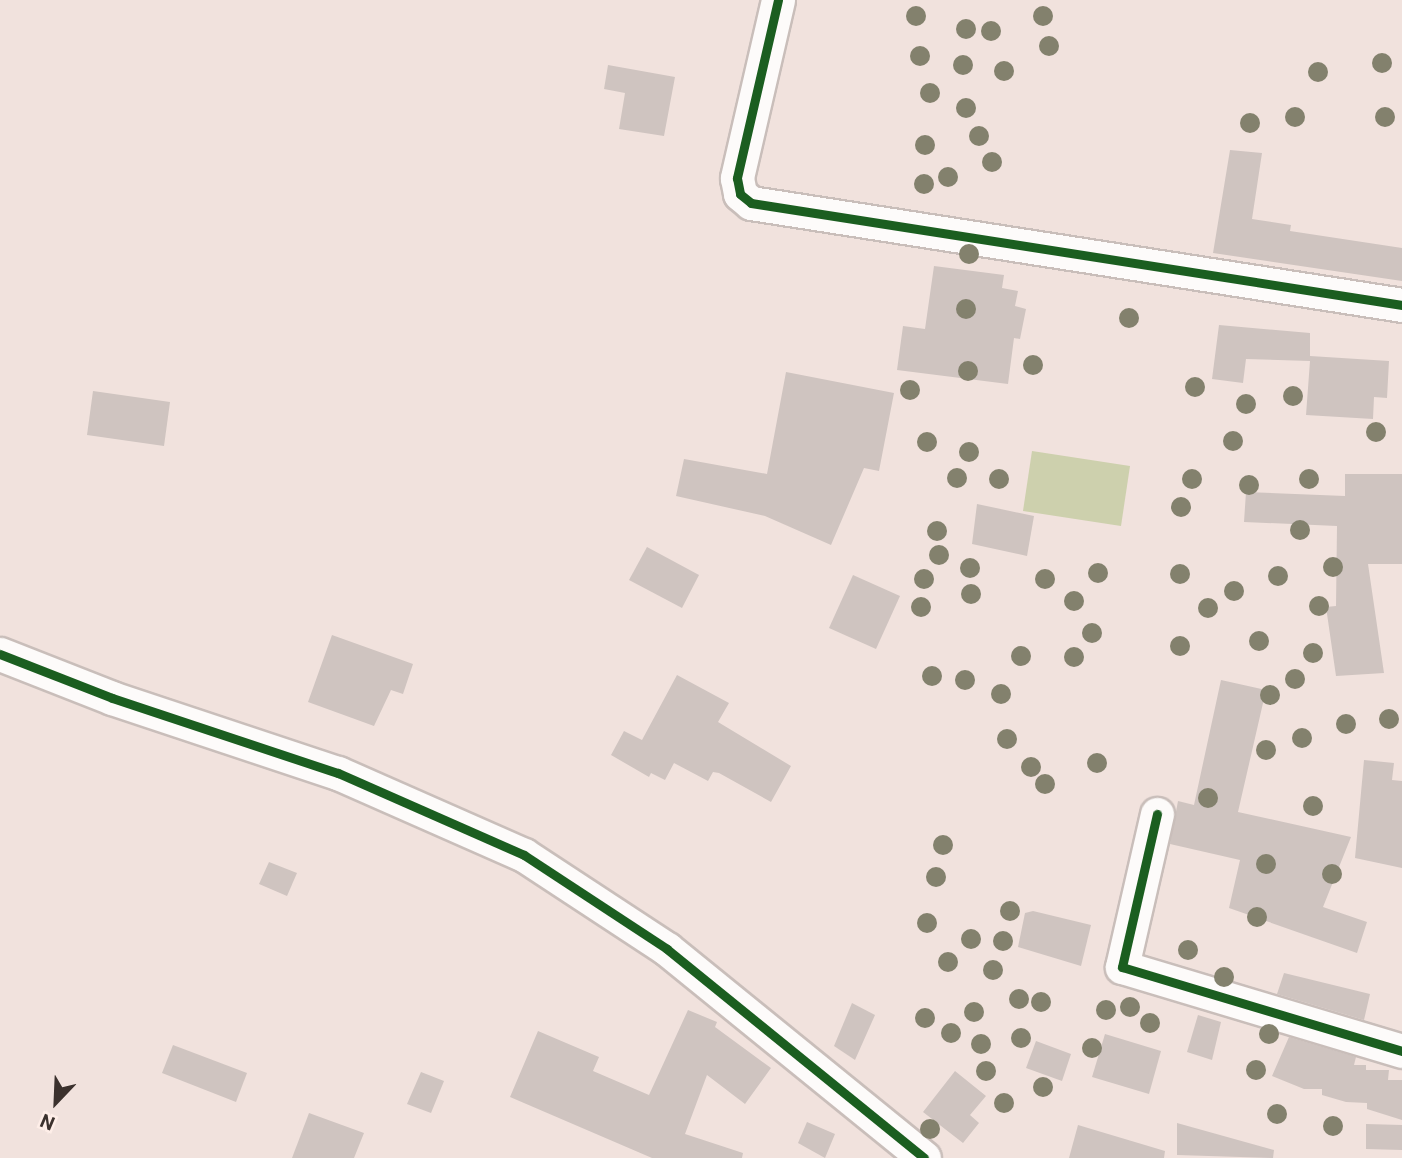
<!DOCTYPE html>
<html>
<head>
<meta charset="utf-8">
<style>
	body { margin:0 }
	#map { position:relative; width:1402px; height:1158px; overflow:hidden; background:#f1e2dd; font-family:Roboto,sans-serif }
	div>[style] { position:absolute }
	.green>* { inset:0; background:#cdd0ad }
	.building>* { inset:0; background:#cfc4c0 }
	.roads { filter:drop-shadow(2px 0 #c9beba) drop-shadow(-2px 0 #c9beba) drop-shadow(0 2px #c9beba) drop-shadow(0 -2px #c9beba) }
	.minor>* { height:33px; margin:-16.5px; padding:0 16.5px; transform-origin:16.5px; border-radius:16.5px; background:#fdfbfa }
	.cycleway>* { height:9px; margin:-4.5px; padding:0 4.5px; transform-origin:4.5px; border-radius:4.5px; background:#1b5e20 }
	.trees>* { width:20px; height:20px; margin:-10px; border-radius:50%; background:#83816d }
	span { translate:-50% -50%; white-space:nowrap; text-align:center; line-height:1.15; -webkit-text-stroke:6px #feeee8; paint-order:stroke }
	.north { position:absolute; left:21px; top:1067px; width:70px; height:70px; -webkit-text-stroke:5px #feeee8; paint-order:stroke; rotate:203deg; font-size:19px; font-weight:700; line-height:28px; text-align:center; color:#3b312d }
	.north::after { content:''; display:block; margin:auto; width:24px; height:32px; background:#3b312d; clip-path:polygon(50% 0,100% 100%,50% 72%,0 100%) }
</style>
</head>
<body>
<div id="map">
	<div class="green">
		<div style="clip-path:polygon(1032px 451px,1130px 466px,1121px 526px,1023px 511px)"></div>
	</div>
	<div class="building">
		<div style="clip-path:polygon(608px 65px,675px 77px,664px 136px,619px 129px,625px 93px,604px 89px)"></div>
		<div style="clip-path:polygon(1230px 150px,1262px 153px,1252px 219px,1291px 225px,1290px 231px,1402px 248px,1402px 281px,1213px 253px)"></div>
		<div style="clip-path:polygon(934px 266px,1004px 275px,1002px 288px,1018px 291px,1015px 306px,1026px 309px,1020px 339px,1014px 338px,1008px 384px,897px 370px,903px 326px,925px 329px)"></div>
		<div style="clip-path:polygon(1219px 325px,1310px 333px,1310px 356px,1389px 361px,1387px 398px,1374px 397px,1373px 419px,1306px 415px,1310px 361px,1246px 359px,1243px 383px,1212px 379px)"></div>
		<div style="clip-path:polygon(786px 372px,894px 393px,879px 471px,864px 468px,831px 545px,765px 516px,676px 496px,684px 459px,767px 474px)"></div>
		<div style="clip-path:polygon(93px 391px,170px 402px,164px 446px,87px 435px)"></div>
		<div style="clip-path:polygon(1345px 474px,1402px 474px,1402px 564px,1368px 564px,1384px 673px,1336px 676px,1326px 607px,1336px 606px,1337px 526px,1244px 522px,1246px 492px,1345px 496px)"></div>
		<div style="clip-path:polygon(977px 504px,1034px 516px,1027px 556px,972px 544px)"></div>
		<div style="clip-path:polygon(647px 547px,699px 575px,682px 608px,629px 580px)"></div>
		<div style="clip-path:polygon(853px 575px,900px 596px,876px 649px,829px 628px)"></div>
		<div style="clip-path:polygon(332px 635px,413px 664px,403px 694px,391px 690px,374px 726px,308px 702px)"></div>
		<div style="clip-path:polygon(677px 675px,729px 703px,718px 722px,791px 766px,771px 802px,719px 773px,713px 772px,708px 781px,674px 763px,665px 780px,651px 773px,649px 777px,611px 755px,624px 731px,642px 740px)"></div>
		<div style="clip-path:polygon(1221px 680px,1266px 690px,1238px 812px,1351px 837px,1323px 907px,1367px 922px,1357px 953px,1229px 908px,1240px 860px,1170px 844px,1178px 801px,1194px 805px)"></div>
		<div style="clip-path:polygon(1364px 760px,1394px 763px,1392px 780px,1402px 781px,1402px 868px,1355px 858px)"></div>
		<div style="clip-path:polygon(269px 862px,297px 873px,287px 896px,259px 884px)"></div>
		<div style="clip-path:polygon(1033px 911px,1091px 925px,1081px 966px,1018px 947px,1025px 913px)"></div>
		<div style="clip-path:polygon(1284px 973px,1370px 994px,1364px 1020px,1277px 994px)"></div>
		<div style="clip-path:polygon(852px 1003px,875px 1015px,855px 1060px,834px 1046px)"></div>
		<div style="clip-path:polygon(688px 1010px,717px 1022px,715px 1027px,771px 1068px,745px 1104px,707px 1075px,685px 1134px,743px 1153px,742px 1158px,652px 1158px,510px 1097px,538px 1031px,599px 1057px,593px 1071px,649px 1095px)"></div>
		<div style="clip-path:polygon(1198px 1015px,1221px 1022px,1212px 1060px,1187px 1052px)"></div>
		<div style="clip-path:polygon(1105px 1034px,1161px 1051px,1149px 1094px,1092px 1077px)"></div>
		<div style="clip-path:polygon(1289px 1037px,1356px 1057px,1354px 1065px,1366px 1065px,1366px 1070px,1389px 1070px,1388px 1080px,1402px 1080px,1402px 1120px,1367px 1109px,1367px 1103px,1346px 1102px,1322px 1095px,1322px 1089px,1304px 1089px,1272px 1076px)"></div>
		<div style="clip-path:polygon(1036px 1041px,1071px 1054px,1062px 1081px,1026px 1068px)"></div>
		<div style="clip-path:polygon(173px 1045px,247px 1073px,236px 1102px,162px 1073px)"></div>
		<div style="clip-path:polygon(955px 1071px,986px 1096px,970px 1115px,979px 1123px,963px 1143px,923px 1112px)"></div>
		<div style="clip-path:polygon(421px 1072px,444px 1081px,431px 1113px,407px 1104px)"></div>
		<div style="clip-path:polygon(309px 1113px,364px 1133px,354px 1158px,292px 1158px)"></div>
		<div style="clip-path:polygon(807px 1122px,835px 1134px,825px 1158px,798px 1143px)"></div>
		<div style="clip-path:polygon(1177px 1123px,1274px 1150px,1273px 1158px,1177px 1155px)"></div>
		<div style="clip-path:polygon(1366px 1124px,1402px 1125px,1402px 1150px,1366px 1149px)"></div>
		<div style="clip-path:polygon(1078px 1125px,1165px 1151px,1164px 1158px,1069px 1158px)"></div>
	</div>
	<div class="roads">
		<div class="minor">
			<div style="left:778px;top:0;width:183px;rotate:103deg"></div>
			<div style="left:737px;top:178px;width:16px;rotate:79deg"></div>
			<div style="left:740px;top:194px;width:14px;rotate:39deg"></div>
			<div style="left:751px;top:203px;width:659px;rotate:8.9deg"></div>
			<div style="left:0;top:654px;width:120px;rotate:21.4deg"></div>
			<div style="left:112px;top:698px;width:238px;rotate:18.4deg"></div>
			<div style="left:338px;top:773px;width:203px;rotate:23.8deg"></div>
			<div style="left:524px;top:855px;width:171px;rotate:33.3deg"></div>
			<div style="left:667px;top:949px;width:331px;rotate:39.1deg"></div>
			<div style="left:1157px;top:814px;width:157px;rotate:102.9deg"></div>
			<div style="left:1122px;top:967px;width:292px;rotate:16.7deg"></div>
		</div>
	</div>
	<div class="cycleway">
		<div style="left:778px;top:0;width:183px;rotate:103deg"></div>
		<div style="left:737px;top:178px;width:16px;rotate:79deg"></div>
		<div style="left:740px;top:194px;width:14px;rotate:39deg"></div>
		<div style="left:751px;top:203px;width:659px;rotate:8.9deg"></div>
		<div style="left:0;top:654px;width:120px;rotate:21.4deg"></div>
		<div style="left:112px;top:698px;width:238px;rotate:18.4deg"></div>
		<div style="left:338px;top:773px;width:203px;rotate:23.8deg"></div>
		<div style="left:524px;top:855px;width:171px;rotate:33.3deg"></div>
		<div style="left:667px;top:949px;width:331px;rotate:39.1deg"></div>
		<div style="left:1157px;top:814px;width:157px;rotate:102.9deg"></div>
		<div style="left:1122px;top:967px;width:292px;rotate:16.7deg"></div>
	</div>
	<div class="trees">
		<div style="left:916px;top:16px"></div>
		<div style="left:1043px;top:16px"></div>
		<div style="left:966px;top:29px"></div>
		<div style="left:991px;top:31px"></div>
		<div style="left:1049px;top:46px"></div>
		<div style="left:920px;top:56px"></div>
		<div style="left:1382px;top:63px"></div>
		<div style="left:963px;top:65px"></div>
		<div style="left:1004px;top:71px"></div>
		<div style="left:1318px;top:72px"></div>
		<div style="left:930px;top:93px"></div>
		<div style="left:966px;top:108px"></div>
		<div style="left:1295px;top:117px"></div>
		<div style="left:1385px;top:117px"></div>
		<div style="left:1250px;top:123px"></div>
		<div style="left:979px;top:136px"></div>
		<div style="left:925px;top:145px"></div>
		<div style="left:992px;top:162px"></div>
		<div style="left:948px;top:177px"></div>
		<div style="left:924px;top:184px"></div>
		<div style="left:969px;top:254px"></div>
		<div style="left:966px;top:309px"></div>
		<div style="left:1129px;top:318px"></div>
		<div style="left:1033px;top:365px"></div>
		<div style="left:968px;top:371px"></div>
		<div style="left:1195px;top:387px"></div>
		<div style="left:910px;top:390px"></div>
		<div style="left:1293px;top:396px"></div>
		<div style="left:1246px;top:404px"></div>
		<div style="left:1376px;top:432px"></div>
		<div style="left:1233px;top:441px"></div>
		<div style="left:927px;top:442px"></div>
		<div style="left:969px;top:452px"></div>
		<div style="left:957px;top:478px"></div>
		<div style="left:999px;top:479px"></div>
		<div style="left:1192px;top:479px"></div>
		<div style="left:1309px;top:479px"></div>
		<div style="left:1249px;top:485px"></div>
		<div style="left:1181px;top:507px"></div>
		<div style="left:1300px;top:530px"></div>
		<div style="left:937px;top:531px"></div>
		<div style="left:939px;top:555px"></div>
		<div style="left:1333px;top:567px"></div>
		<div style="left:970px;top:568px"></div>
		<div style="left:1098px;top:573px"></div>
		<div style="left:1180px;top:574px"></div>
		<div style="left:1278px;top:576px"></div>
		<div style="left:924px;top:579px"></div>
		<div style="left:1045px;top:579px"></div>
		<div style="left:1234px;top:591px"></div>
		<div style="left:971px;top:594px"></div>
		<div style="left:1074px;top:601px"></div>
		<div style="left:1319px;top:606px"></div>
		<div style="left:921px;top:607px"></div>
		<div style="left:1208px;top:608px"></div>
		<div style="left:1092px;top:633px"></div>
		<div style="left:1259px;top:641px"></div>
		<div style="left:1180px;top:646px"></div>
		<div style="left:1313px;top:653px"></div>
		<div style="left:1021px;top:656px"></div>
		<div style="left:1074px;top:657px"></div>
		<div style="left:932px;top:676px"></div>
		<div style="left:1295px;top:679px"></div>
		<div style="left:965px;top:680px"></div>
		<div style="left:1001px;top:694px"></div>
		<div style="left:1270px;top:695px"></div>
		<div style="left:1389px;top:719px"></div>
		<div style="left:1346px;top:724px"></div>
		<div style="left:1302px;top:738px"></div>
		<div style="left:1007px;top:739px"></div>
		<div style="left:1266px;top:750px"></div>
		<div style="left:1097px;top:763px"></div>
		<div style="left:1031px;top:767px"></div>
		<div style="left:1045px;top:784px"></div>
		<div style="left:1208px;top:798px"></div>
		<div style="left:1313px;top:806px"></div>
		<div style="left:943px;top:845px"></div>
		<div style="left:1266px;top:864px"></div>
		<div style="left:1332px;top:874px"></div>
		<div style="left:936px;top:877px"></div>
		<div style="left:1010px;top:911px"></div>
		<div style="left:1257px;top:917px"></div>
		<div style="left:927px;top:923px"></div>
		<div style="left:971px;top:939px"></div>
		<div style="left:1003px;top:941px"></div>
		<div style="left:1188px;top:950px"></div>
		<div style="left:948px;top:962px"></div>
		<div style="left:993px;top:970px"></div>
		<div style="left:1224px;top:977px"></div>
		<div style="left:1019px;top:999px"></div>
		<div style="left:1041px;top:1002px"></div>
		<div style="left:1130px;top:1007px"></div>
		<div style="left:1106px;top:1010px"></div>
		<div style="left:974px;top:1012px"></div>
		<div style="left:925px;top:1018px"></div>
		<div style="left:1150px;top:1023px"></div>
		<div style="left:951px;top:1033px"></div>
		<div style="left:1269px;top:1034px"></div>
		<div style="left:1021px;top:1038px"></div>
		<div style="left:981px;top:1044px"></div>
		<div style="left:1092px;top:1048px"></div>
		<div style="left:1256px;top:1070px"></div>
		<div style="left:986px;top:1071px"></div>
		<div style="left:1043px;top:1087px"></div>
		<div style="left:1004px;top:1103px"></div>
		<div style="left:1277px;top:1114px"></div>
		<div style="left:1333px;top:1126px"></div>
		<div style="left:930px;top:1129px"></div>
	</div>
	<div class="north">N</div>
</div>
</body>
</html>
